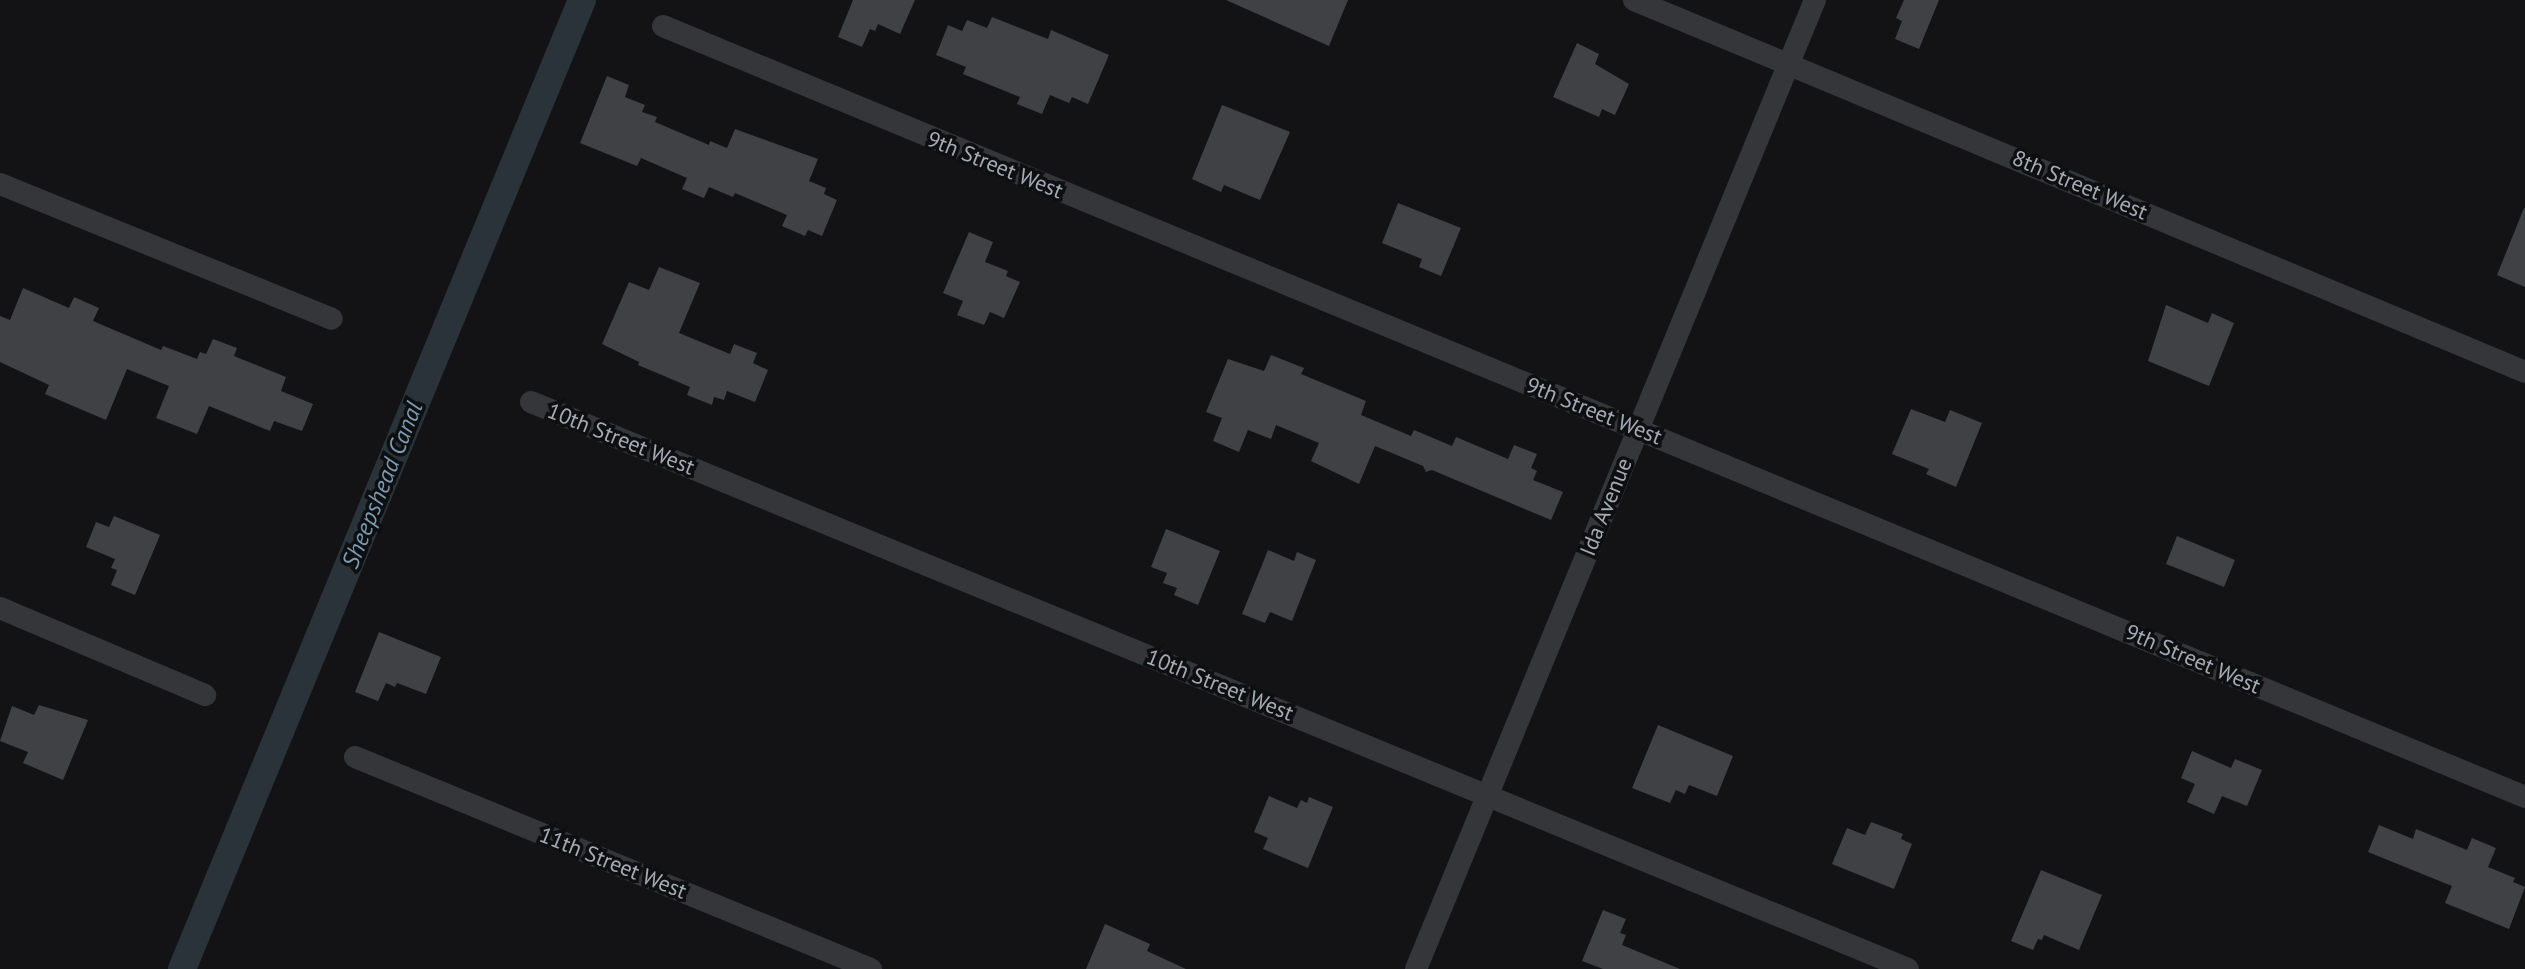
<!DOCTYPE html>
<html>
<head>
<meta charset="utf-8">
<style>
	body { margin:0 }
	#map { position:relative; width:2525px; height:969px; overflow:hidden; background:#131315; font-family:"PT Sans",sans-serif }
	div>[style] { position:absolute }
	.canal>* { height:28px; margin:-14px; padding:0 14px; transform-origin:14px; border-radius:14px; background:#293339 }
	.building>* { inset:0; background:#3f4145 }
	.minor>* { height:22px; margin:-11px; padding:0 11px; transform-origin:11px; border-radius:11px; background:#34363a }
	span { translate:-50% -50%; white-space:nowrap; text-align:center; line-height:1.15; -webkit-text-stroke:7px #0e0f10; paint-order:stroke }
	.street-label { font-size:22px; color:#a5abb6 }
	.water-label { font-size:24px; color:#7a9bb3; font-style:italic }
</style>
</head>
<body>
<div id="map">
	<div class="canal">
		<div style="left:182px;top:969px;width:1048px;rotate:-67.57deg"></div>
	</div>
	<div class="building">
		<div style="clip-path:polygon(853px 0,915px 0,900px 34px,878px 24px,875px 31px,870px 29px,862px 47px,838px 37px)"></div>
		<div style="clip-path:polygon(1226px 0,1348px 0,1329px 46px)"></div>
		<div style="clip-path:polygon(1904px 0,1939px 0,1919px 49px,1895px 39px,1902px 21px,1896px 18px)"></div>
		<div style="clip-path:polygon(992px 17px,1048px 39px,1051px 30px,1109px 55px,1088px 104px,1072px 97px,1069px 103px,1050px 95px,1042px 114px,1017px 104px,1020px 97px,963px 74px,966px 67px,936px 55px,948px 25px,962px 31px,967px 20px,987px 28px)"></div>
		<div style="clip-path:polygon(1577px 43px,1599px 54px,1595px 64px,1629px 84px,1615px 115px,1602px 109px,1599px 117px,1553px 97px)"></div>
		<div style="clip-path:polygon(607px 76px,629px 85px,625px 97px,645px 105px,642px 112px,657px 117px,655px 122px,709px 145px,710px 141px,727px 148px,735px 129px,818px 159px,809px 181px,826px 188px,824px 194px,837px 200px,822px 236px,808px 230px,805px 236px,782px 226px,787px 215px,735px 193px,733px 197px,709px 187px,704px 198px,682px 189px,687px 178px,641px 158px,637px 166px,580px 143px)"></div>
		<div style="clip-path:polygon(1222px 105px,1290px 132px,1260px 200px,1224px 185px,1221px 192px,1192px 179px)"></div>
		<div style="clip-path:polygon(1398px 203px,1461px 228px,1441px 276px,1419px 267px,1422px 259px,1382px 243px)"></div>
		<div style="clip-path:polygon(2524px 208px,2525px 208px,2525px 287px,2497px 275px)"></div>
		<div style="clip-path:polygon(969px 232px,993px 242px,985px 262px,1008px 271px,1006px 276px,1020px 282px,1004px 318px,990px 312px,984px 325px,957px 315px,963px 301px,943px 293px)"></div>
		<div style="clip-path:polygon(659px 267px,700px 283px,679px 333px,730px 354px,734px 344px,757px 353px,753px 363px,768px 370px,755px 402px,727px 391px,724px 400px,714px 397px,712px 405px,687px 395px,690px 387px,638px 365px,639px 362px,602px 344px,629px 282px,649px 290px)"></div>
		<div style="clip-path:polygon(23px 288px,69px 308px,74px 297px,99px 308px,93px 321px,161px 350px,163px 346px,197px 359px,200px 352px,206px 354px,213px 339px,237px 348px,234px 356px,286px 377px,281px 391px,313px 404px,302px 431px,274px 421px,270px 431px,209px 406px,197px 434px,156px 418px,169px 386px,127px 369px,106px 420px,45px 394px,49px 385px,0 362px,0 316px,10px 320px)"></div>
		<div style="clip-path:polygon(2166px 305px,2208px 323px,2212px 313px,2234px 323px,2209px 386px,2148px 361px)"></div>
		<div style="clip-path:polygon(1271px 355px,1304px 368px,1301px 374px,1366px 401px,1361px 415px,1411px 436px,1414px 430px,1452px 446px,1456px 437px,1508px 459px,1514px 445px,1537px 454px,1531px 468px,1537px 471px,1533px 480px,1563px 492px,1551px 520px,1432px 470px,1426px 472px,1423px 466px,1375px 446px,1359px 484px,1311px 461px,1319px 443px,1276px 425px,1271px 439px,1248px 430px,1239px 452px,1213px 441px,1222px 418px,1206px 412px,1228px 359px,1264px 371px)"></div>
		<div style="clip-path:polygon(1911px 409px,1945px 422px,1950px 410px,1982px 423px,1956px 487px,1926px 474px,1929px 469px,1892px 454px)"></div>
		<div style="clip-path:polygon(114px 516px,160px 535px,135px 595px,111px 585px,117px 570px,111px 568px,115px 559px,86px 547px,96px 522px,109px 527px)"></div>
		<div style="clip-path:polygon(1166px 529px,1220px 551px,1198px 605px,1174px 595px,1177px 588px,1163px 583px,1167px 573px,1151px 567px)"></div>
		<div style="clip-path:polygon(2177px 536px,2235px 560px,2224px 587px,2166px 564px)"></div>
		<div style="clip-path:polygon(1268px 550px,1294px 561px,1297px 552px,1316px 560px,1292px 621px,1270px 612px,1265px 623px,1242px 614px)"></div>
		<div style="clip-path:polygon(379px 632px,441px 657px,426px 694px,397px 683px,395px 687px,386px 683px,378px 701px,355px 692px)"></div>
		<div style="clip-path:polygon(39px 705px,88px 720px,63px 780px,23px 763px,28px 752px,0 741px,12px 706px,34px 715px)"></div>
		<div style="clip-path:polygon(1658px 725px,1733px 756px,1717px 796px,1689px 785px,1685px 794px,1676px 790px,1670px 803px,1632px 788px)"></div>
		<div style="clip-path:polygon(2192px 751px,2231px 768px,2235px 759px,2262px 770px,2247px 806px,2222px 796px,2214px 814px,2187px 802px,2195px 784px,2181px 778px)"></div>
		<div style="clip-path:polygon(1269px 796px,1297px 808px,1301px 800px,1307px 803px,1309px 797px,1333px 807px,1308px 868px,1263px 849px,1268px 838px,1254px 832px)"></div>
		<div style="clip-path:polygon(1871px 822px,1903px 834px,1901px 839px,1912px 844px,1894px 889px,1832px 864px,1847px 828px,1865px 835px)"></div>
		<div style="clip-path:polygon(2379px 825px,2413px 839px,2416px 829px,2467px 850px,2472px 838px,2496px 848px,2488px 867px,2515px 878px,2513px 882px,2525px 887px,2509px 929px,2445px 903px,2452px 886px,2368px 852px)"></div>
		<div style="clip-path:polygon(2041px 870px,2102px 895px,2079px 950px,2044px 935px,2042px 940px,2038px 939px,2033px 950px,2011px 941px)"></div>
		<div style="clip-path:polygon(1603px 910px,1626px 919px,1620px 933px,1626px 935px,1622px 945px,1680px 969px,1603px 969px,1582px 961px)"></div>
		<div style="clip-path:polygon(1105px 924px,1150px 944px,1147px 951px,1186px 969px,1086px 969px)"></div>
	</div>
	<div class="minor">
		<div style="left:1634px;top:0;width:966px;rotate:22.66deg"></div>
		<div style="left:663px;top:26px;width:2015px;rotate:22.49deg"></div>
		<div style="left:0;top:184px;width:358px;rotate:22.1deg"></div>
		<div style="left:531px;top:402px;width:1489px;rotate:22.38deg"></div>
		<div style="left:0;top:608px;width:223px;rotate:23deg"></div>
		<div style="left:355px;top:757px;width:558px;rotate:22.34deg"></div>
		<div style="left:1416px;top:969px;width:1048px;rotate:-67.62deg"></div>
	</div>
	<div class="street-label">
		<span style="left:995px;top:165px;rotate:22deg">9th Street West</span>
		<span style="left:2080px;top:185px;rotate:23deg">8th Street West</span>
		<span style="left:1594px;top:411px;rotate:22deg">9th Street West</span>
		<span style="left:621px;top:439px;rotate:22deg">10th Street West</span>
		<span style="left:1606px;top:507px;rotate:-68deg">Ida Avenue</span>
		<span style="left:2193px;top:659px;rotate:23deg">9th Street West</span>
		<span style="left:1220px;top:685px;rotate:22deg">10th Street West</span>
		<span style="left:613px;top:863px;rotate:22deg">11th Street West</span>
	</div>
	<div class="water-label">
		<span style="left:382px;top:485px;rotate:-68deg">Sheepshead Canal</span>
	</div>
</div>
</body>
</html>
